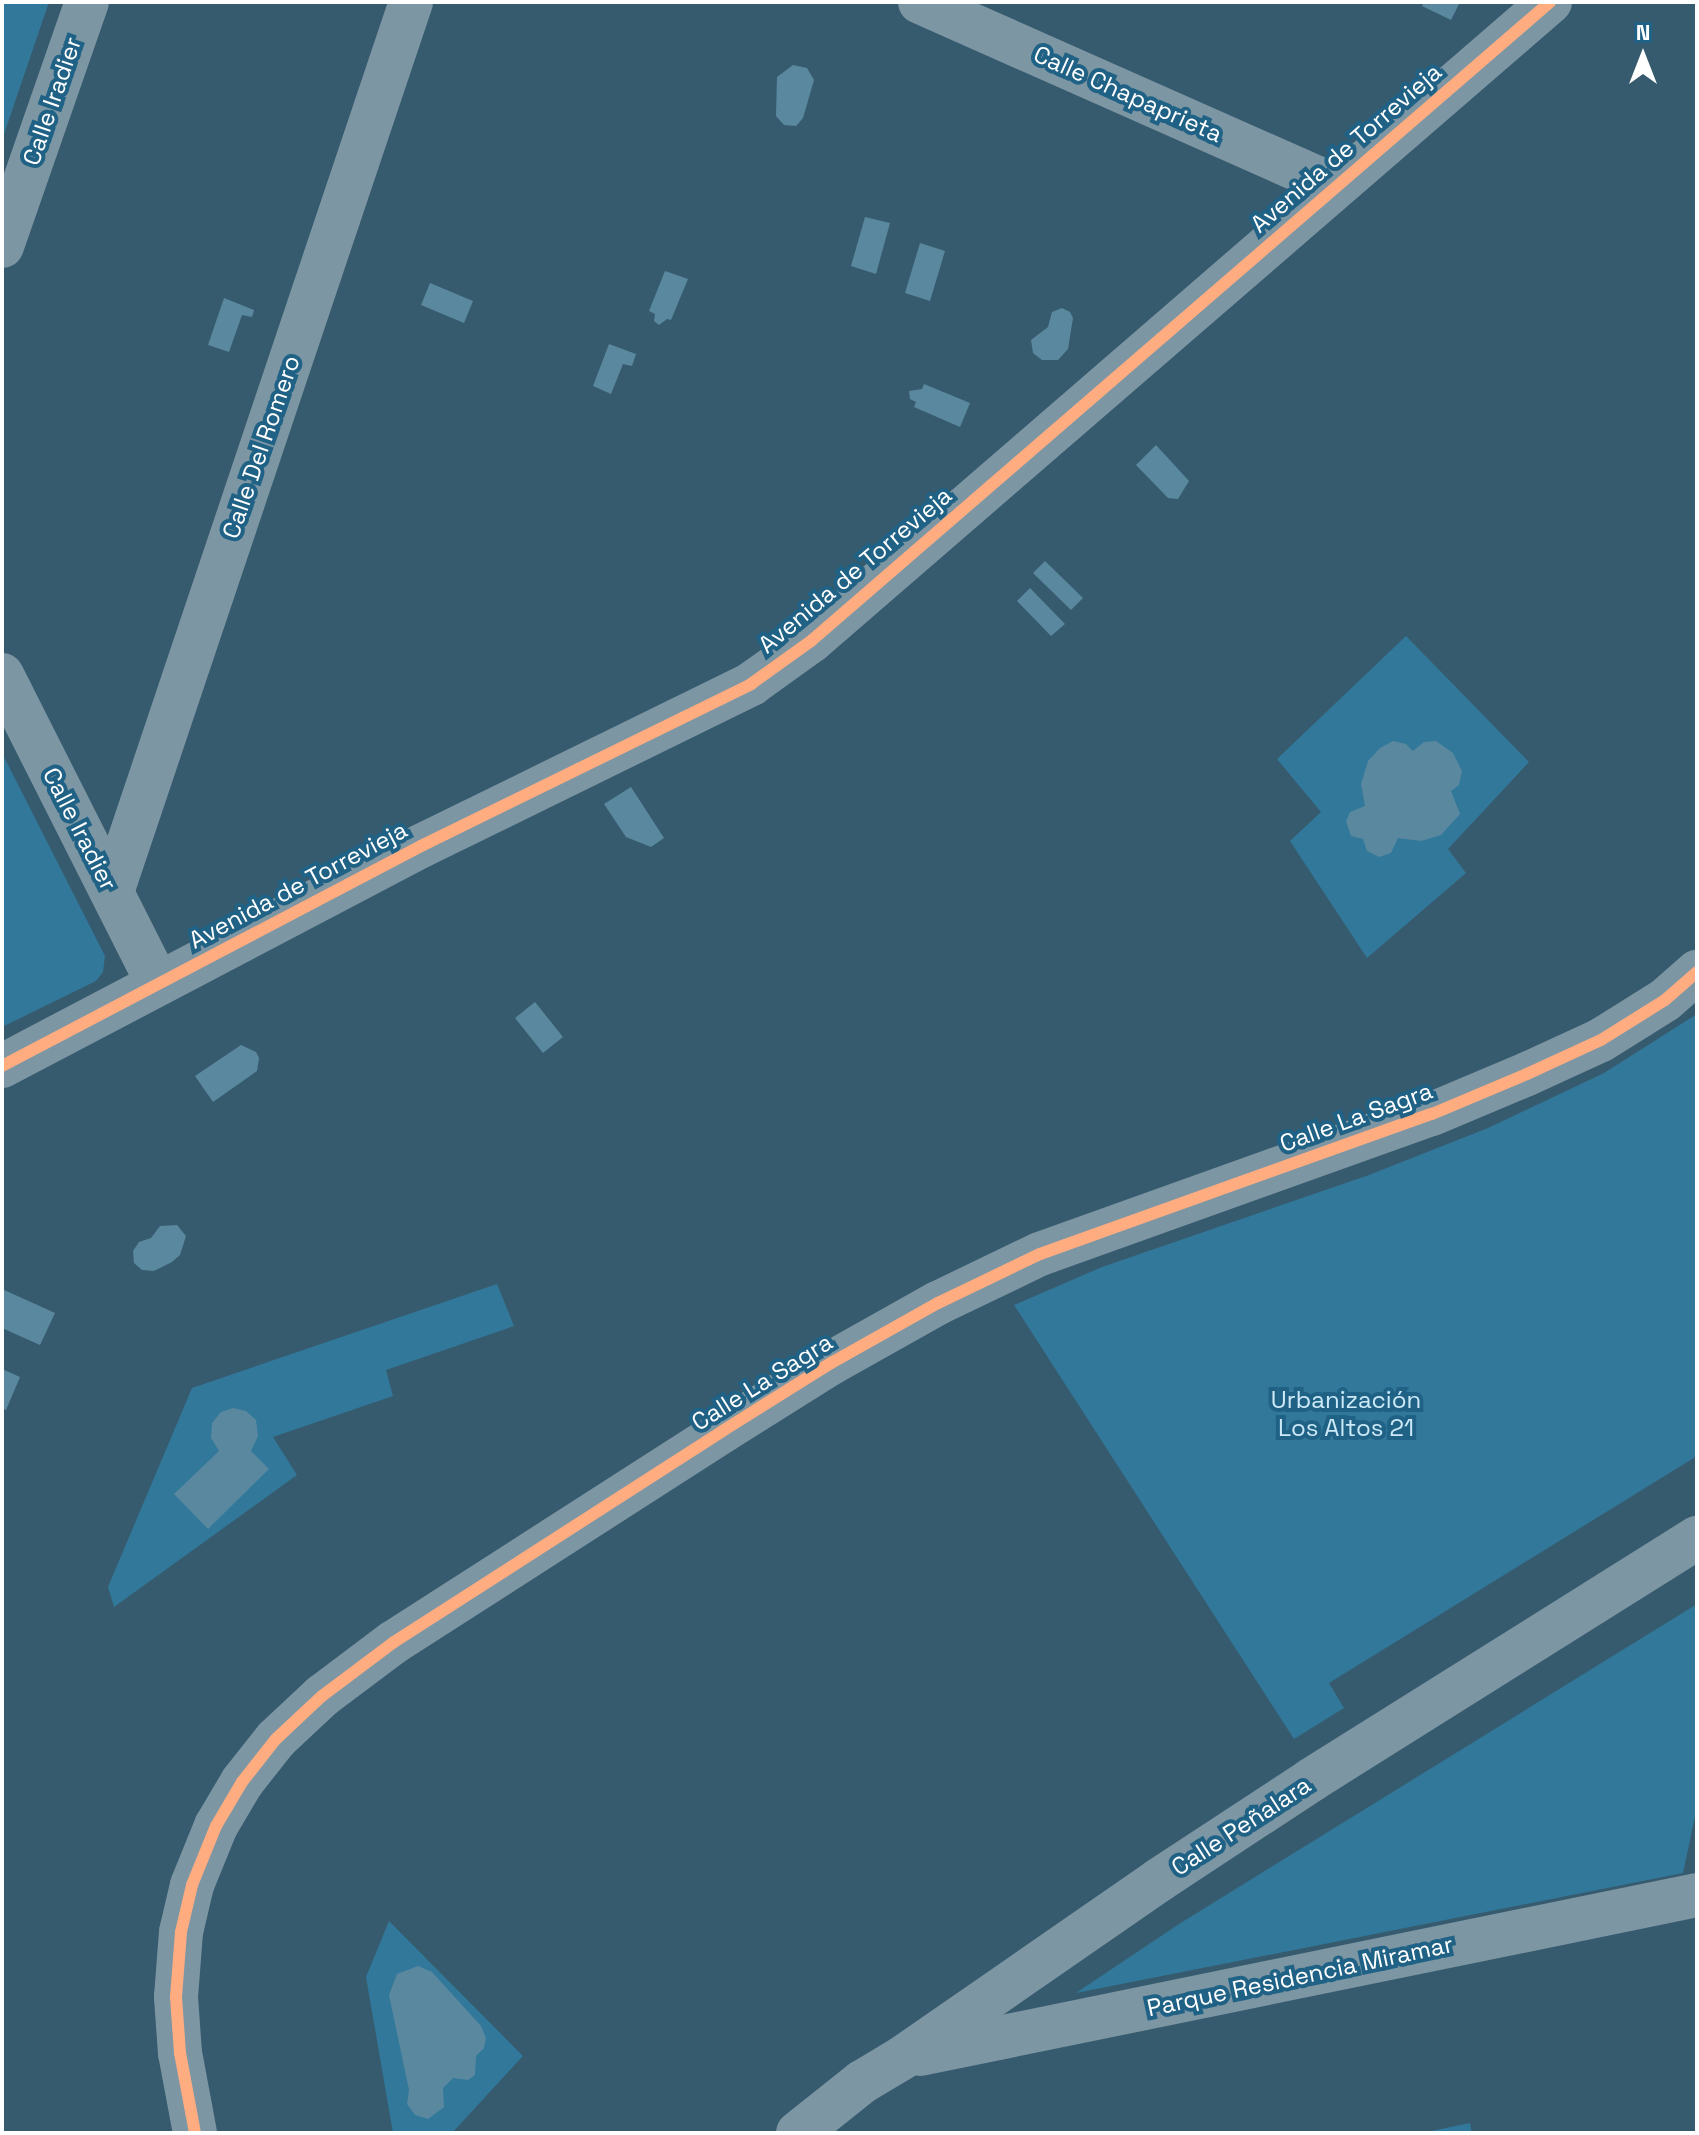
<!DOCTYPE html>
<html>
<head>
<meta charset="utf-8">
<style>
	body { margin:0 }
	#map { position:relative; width:1699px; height:2135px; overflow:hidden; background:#375b6e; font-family:"Space Grotesk",sans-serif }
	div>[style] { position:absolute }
	.green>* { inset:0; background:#31789a }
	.water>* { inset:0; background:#5a889f }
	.street>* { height:44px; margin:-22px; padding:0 22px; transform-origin:22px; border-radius:22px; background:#7d96a4 }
	.cycleway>* { height:12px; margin:-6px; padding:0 6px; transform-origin:6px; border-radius:6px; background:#ffac80 }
	span { translate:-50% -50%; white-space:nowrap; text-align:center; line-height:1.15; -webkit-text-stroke:8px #206285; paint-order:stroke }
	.street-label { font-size:24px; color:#fff }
	.park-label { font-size:24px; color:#cce9f7 }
	.frame { position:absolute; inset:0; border:4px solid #fff; pointer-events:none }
	.north { position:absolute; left:1603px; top:16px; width:80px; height:80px; -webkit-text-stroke:6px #206285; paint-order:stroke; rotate:0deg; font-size:22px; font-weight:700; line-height:32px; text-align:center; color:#fff }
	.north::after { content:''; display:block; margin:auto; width:28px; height:36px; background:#fff; clip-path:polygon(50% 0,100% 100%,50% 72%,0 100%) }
</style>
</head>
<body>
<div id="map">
	<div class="green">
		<div style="clip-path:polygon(2px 2px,49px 2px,2px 140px)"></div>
		<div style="clip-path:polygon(1406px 636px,1529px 762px,1448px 849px,1466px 873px,1367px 958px,1290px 841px,1321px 812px,1277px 759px)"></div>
		<div style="clip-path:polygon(2px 753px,105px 956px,103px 972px,96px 981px,2px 1027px)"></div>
		<div style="clip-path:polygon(1697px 1014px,1697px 1456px,1329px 1683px,1344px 1708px,1294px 1739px,1014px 1305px,1102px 1267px,1369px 1175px,1488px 1128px,1604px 1073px)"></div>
		<div style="clip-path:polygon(497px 1284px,514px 1326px,386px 1370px,393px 1396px,273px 1437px,297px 1475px,114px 1607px,108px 1587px,192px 1388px)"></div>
		<div style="clip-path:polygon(1697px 1604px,1697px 1807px,1683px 1873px,1076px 1993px,1179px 1924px)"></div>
		<div style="clip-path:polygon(389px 1921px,523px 2056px,452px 2133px,393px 2133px,366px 1977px)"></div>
		<div style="clip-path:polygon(1470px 2123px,1472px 2133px,1421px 2133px)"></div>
	</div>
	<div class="water">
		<div style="clip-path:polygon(1424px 2px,1460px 2px,1451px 20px,1422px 6px)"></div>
		<div style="clip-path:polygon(793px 65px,807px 68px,814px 80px,803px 118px,796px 126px,784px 125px,776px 116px,777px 77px)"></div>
		<div style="clip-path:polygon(865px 217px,890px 223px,876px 274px,851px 266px)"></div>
		<div style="clip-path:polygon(920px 243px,945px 251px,930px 301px,905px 293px)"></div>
		<div style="clip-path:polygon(665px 271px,688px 279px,671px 320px,667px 319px,659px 325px,654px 321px,655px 314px,649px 311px)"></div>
		<div style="clip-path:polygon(430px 283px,473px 301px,464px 323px,421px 305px)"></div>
		<div style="clip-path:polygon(224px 298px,254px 310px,252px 317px,242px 315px,229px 352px,208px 345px)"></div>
		<div style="clip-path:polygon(1062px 308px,1070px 312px,1073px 318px,1068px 349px,1058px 360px,1042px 360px,1033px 353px,1031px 340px,1048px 327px,1052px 312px)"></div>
		<div style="clip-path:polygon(609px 344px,636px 354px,632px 366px,623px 364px,611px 394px,593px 386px)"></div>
		<div style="clip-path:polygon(924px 384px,970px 403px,960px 427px,914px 407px,916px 402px,910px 399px,909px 391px,922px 389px)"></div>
		<div style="clip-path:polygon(1156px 445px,1189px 481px,1178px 499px,1168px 498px,1136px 465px)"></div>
		<div style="clip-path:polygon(1045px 561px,1083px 598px,1071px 610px,1033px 573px)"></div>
		<div style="clip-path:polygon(1030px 588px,1065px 624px,1051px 636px,1017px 601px)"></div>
		<div style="clip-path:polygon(1393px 741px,1406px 744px,1413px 751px,1424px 742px,1436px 741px,1453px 753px,1462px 771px,1459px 785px,1451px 791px,1460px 814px,1441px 835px,1421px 841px,1398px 838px,1391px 853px,1379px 857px,1367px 851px,1363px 839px,1351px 836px,1346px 821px,1350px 812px,1365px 806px,1361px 784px,1368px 761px,1380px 748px)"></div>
		<div style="clip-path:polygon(631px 787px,664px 838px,651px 847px,626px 837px,604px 804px)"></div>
		<div style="clip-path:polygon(535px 1002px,563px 1037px,543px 1053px,515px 1018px)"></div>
		<div style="clip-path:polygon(241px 1045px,256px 1052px,259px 1058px,257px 1071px,213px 1102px,195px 1076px)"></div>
		<div style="clip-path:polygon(177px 1225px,186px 1236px,180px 1255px,172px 1262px,154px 1271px,142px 1270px,134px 1263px,133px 1251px,139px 1242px,151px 1238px,160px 1226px)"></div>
		<div style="clip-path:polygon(2px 1289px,55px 1313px,40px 1345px,2px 1328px)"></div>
		<div style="clip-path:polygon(2px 1369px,20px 1377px,6px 1410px,2px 1408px)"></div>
		<div style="clip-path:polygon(233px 1408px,246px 1411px,256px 1420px,258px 1436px,251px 1451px,269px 1469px,208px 1529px,174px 1494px,219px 1451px,211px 1438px,212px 1423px,221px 1412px)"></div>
		<div style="clip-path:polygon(418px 1966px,432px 1972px,481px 2026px,486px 2038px,484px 2048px,476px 2056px,475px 2075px,468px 2080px,453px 2078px,443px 2088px,444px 2107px,428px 2119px,415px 2115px,407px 2104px,409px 2090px,389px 1995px,397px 1974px)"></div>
	</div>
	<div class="street">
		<div style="left:920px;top:2px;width:454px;rotate:23.9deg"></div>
		<div style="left:2px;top:246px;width:258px;rotate:-70.8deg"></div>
		<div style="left:2px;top:675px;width:346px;rotate:63.2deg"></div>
		<div style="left:112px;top:892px;width:939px;rotate:-71.43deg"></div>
		<div style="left:2px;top:1066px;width:473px;rotate:-27.7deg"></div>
		<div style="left:421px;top:846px;width:368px;rotate:-26.1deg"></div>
		<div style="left:751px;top:684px;width:74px;rotate:-35.6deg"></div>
		<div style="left:811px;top:641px;width:977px;rotate:-40.85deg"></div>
		<div style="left:920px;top:2054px;width:793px;rotate:-11.56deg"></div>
		<div style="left:195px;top:2133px;width:81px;rotate:-100.6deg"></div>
		<div style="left:180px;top:2053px;width:56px;rotate:-94.1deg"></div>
		<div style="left:176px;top:1997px;width:65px;rotate:-85.6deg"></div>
		<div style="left:181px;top:1932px;width:48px;rotate:-76.8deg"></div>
		<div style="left:192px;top:1885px;width:64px;rotate:-67.9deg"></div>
		<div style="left:216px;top:1826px;width:51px;rotate:-59.4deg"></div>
		<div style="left:242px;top:1782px;width:55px;rotate:-51.7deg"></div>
		<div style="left:276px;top:1739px;width:63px;rotate:-43.1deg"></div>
		<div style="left:322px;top:1696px;width:90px;rotate:-36.9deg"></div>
		<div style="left:394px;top:1642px;width:392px;rotate:-32.7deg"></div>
		<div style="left:724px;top:1430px;width:126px;rotate:-32.1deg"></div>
		<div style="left:831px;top:1363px;width:123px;rotate:-29.3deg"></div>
		<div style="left:938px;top:1303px;width:113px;rotate:-25.7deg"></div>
		<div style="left:1040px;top:1254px;width:416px;rotate:-19.7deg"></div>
		<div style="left:1432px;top:1114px;width:103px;rotate:-22.8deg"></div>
		<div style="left:1527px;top:1074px;width:81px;rotate:-24.7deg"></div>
		<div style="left:1601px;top:1040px;width:75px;rotate:-32deg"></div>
		<div style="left:1665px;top:1000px;width:43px;rotate:-41.2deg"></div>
		<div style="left:798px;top:2133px;width:82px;rotate:-38.6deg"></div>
		<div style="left:862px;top:2082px;width:47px;rotate:-31deg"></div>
		<div style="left:902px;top:2058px;width:313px;rotate:-34.7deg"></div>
		<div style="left:1159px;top:1880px;width:182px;rotate:-33.3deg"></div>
		<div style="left:1311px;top:1780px;width:456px;rotate:-32.1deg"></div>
	</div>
	<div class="cycleway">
		<div style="left:2px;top:1066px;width:473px;rotate:-27.7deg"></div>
		<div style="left:421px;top:846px;width:368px;rotate:-26.1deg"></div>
		<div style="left:751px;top:684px;width:74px;rotate:-35.6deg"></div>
		<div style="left:811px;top:641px;width:977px;rotate:-40.85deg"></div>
		<div style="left:195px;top:2133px;width:81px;rotate:-100.6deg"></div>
		<div style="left:180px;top:2053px;width:56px;rotate:-94.1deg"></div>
		<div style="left:176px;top:1997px;width:65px;rotate:-85.6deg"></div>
		<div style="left:181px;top:1932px;width:48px;rotate:-76.8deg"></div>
		<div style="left:192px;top:1885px;width:64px;rotate:-67.9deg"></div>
		<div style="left:216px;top:1826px;width:51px;rotate:-59.4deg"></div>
		<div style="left:242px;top:1782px;width:55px;rotate:-51.7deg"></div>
		<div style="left:276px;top:1739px;width:63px;rotate:-43.1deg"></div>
		<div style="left:322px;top:1696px;width:90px;rotate:-36.9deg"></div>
		<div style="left:394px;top:1642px;width:392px;rotate:-32.7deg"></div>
		<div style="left:724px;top:1430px;width:126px;rotate:-32.1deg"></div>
		<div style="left:831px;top:1363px;width:123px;rotate:-29.3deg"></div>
		<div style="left:938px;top:1303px;width:113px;rotate:-25.7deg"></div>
		<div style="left:1040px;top:1254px;width:416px;rotate:-19.7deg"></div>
		<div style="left:1432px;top:1114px;width:103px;rotate:-22.8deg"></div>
		<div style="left:1527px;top:1074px;width:81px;rotate:-24.7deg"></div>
		<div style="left:1601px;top:1040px;width:75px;rotate:-32deg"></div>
		<div style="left:1665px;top:1000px;width:43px;rotate:-41.2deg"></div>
	</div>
	<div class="street-label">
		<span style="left:1128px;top:94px;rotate:24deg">Calle Chapaprieta</span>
		<span style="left:52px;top:101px;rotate:-71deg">Calle Iradier</span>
		<span style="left:1346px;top:148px;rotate:-41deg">Avenida de Torrevieja</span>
		<span style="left:261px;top:447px;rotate:-71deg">Calle Del Romero</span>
		<span style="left:855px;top:570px;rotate:-40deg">Avenida de Torrevieja</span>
		<span style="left:80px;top:829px;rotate:63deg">Calle Iradier</span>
		<span style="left:298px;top:885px;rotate:-28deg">Avenida de Torrevieja</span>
		<span style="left:1356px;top:1117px;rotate:-20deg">Calle La Sagra</span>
		<span style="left:762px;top:1382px;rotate:-32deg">Calle La Sagra</span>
		<span style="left:1241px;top:1826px;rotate:-33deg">Calle Peñalara</span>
		<span style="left:1300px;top:1976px;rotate:-12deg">Parque Residencia Miramar</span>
	</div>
	<div class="park-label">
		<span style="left:1346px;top:1414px">Urbanización<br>Los Altos 21</span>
	</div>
	<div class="frame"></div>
	<div class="north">N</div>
</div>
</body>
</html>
